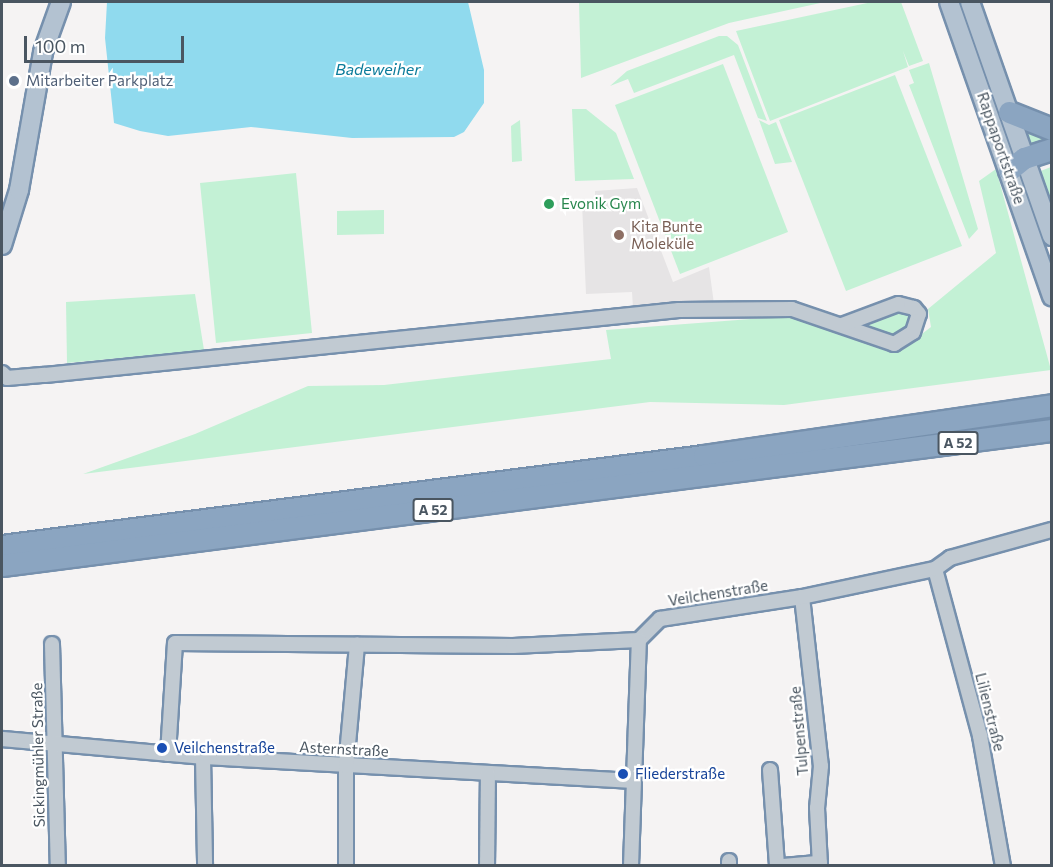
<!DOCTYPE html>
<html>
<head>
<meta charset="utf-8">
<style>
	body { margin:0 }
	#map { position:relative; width:1053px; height:867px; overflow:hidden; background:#f5f3f3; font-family:Commissioner,sans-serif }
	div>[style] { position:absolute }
	.education>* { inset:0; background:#e6e4e5 }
	.green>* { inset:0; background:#c3f1d5 }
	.water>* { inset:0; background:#90daee }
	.roads { filter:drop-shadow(2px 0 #7690ad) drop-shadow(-2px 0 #7690ad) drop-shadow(0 2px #7690ad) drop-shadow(0 -2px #7690ad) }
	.minor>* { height:14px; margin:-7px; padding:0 7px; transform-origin:7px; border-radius:7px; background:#c1cad2 }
	.major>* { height:18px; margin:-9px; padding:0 9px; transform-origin:9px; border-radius:9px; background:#b3c2d1 }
	.highway>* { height:21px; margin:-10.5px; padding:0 10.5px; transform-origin:10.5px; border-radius:10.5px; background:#8ba5c1 }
	.dots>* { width:16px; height:16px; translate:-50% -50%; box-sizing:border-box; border:3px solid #fff; border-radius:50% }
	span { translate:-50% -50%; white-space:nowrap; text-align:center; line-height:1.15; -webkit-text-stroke:4.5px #fff; paint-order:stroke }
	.shield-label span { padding:2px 4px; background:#fff; border:2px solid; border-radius:4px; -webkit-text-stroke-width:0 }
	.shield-label { font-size:14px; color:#4a5661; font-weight:700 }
	.service-label { font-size:15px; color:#4e5e75 }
	.left { translate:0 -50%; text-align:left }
	.street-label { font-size:15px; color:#4a5661 }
	.leisure-label { font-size:15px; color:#27864d }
	.education-label { font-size:15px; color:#785e54 }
	.transit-label { font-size:15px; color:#164399 }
	.water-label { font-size:16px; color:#0c7c9b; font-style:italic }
	.frame { position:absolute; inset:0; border:3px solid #4a5661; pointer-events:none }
	.scale { position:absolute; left:24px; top:36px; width:160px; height:27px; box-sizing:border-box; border:3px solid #4a5661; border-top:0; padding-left:8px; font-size:18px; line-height:21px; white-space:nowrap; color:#4a5661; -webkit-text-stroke:4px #fff; paint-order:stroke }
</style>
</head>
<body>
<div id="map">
	<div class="education">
		<div style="clip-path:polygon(637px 188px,673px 282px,709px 267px,714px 304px,633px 308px,632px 292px,586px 294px,582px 203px,595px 202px,595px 191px)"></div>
	</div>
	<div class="green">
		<div style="clip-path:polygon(579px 2px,825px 2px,729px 23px,581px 78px)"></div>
		<div style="clip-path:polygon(872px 2px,901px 2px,923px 61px,909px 66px,903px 51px,908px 67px,770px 121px,736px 31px)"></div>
		<div style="clip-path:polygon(719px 36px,727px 36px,738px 45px,767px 121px,758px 118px,734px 55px,634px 93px,628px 79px,610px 86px,627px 71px)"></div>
		<div style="clip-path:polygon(929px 63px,978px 229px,969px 239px,909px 85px,914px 83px,909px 70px)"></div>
		<div style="clip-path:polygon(723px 64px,788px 232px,680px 274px,615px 105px)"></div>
		<div style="clip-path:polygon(895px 75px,962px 246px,846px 291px,779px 120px)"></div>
		<div style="clip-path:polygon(572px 109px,586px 109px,616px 133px,634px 179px,575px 181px)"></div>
		<div style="clip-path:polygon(520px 120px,522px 161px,512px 162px,511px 126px)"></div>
		<div style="clip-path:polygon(759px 120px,769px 125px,776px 122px,792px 162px,775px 164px)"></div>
		<div style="clip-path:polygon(1023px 127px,1051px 134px,1051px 144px,1032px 150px)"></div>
		<div style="clip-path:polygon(1051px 167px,1051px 210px,1038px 172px)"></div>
		<div style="clip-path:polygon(996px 169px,1051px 370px,784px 405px,650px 402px,83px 474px,195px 434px,308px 386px,384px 385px,611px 359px,606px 330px,792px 316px,898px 352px,931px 327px,928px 309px,996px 253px,979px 181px)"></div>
		<div style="clip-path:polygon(296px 173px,312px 333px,216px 343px,200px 183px)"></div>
		<div style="clip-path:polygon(384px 210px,384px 234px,337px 235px,337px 211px)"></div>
		<div style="clip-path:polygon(195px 294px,204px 350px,67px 363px,66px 302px)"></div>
		<div style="clip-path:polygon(897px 309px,910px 313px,913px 319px,911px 326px,890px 339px,855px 324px)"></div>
	</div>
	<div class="water">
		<div style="clip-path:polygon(107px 2px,468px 2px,484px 70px,484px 103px,464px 132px,454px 137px,352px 138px,251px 127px,168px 136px,140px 131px,114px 123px,105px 38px)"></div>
	</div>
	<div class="roads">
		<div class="minor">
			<div style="left:2px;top:373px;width:7px;rotate:45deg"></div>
			<div style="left:7px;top:378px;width:38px;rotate:-5deg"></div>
			<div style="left:45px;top:375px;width:637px;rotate:-5.85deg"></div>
			<div style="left:679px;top:310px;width:113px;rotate:-0.5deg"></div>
			<div style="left:792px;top:309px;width:108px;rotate:18.9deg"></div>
			<div style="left:894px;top:344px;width:22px;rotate:-32deg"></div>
			<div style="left:913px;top:332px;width:19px;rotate:-72deg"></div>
			<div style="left:919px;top:314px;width:8px;rotate:-130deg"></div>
			<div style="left:914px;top:308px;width:16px;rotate:-166deg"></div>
			<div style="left:898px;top:304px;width:60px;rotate:159.4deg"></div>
			<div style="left:935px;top:569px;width:173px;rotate:74.9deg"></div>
			<div style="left:980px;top:736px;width:132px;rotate:80deg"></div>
			<div style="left:802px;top:597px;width:170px;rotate:83.6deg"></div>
			<div style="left:821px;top:766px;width:42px;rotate:95.4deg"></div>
			<div style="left:817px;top:808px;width:58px;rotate:87deg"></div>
			<div style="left:52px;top:644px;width:222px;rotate:88.5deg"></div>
			<div style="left:2px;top:739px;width:202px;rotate:5.1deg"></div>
			<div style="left:203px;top:757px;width:429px;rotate:3.2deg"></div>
			<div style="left:168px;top:754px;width:111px;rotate:-86.4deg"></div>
			<div style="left:175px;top:643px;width:338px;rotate:0.5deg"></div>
			<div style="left:513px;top:646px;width:126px;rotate:-2.7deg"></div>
			<div style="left:639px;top:640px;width:30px;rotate:-45deg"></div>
			<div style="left:660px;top:619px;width:144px;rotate:-8.8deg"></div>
			<div style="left:802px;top:597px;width:136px;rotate:-11.9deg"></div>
			<div style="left:935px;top:569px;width:19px;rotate:-36deg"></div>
			<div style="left:950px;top:558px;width:106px;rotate:-15.4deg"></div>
			<div style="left:203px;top:757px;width:109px;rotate:88.9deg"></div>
			<div style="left:770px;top:770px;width:96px;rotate:85.8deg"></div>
			<div style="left:729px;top:861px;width:5px;rotate:90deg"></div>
			<div style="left:346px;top:866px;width:100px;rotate:-90deg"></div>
			<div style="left:346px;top:766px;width:122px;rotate:-84.8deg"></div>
			<div style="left:487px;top:866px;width:92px;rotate:-89.4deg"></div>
			<div style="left:631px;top:866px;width:226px;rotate:-88deg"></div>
			<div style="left:783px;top:866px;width:37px;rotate:-5deg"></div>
		</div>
		<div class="major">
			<div style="left:949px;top:2px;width:312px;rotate:70.7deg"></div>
			<div style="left:970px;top:2px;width:248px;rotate:70.7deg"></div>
			<div style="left:2px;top:245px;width:58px;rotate:-72.8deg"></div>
			<div style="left:19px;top:190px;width:140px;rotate:-80.1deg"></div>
			<div style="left:43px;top:52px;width:53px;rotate:-70.2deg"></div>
		</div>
		<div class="highway">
			<div style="left:1009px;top:112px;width:46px;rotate:21.6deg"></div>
			<div style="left:1009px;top:170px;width:19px;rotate:-39deg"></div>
			<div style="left:1024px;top:158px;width:29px;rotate:-18deg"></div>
			<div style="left:2px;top:546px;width:708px;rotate:-7.31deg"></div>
			<div style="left:704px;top:456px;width:352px;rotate:-8.3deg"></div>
			<div style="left:2px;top:565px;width:1059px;rotate:-7.33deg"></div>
		</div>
	</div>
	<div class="dots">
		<div style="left:14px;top:81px;background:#5c6f8a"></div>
		<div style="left:549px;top:204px;background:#2e9e5b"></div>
		<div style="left:619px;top:235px;background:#8d6e63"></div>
		<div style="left:162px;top:748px;background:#1a4fb4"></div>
		<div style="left:623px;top:774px;background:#1a4fb4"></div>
	</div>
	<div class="shield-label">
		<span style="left:958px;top:443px">A 52</span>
		<span style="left:433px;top:510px">A 52</span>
	</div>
	<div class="service-label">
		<span class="left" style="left:26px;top:81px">Mitarbeiter Parkplatz</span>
	</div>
	<div class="street-label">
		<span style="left:1001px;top:148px;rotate:71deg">Rappaportstraße</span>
		<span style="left:718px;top:593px;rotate:-9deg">Veilchenstraße</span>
		<span style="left:990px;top:712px;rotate:76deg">Lilienstraße</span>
		<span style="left:799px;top:731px;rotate:-95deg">Tulpenstraße</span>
		<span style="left:344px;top:749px;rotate:3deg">Asternstraße</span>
		<span style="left:38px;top:755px;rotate:-91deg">Sickingmühler Straße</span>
	</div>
	<div class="leisure-label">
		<span class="left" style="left:561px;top:204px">Evonik Gym</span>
	</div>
	<div class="education-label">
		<span class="left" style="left:631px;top:235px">Kita Bunte<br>Moleküle</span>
	</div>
	<div class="transit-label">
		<span class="left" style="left:174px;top:748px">Veilchenstraße</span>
		<span class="left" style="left:635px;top:774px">Fliederstraße</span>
	</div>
	<div class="water-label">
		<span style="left:378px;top:69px">Badeweiher</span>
	</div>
	<div class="frame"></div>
	<div class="scale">100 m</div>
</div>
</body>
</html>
